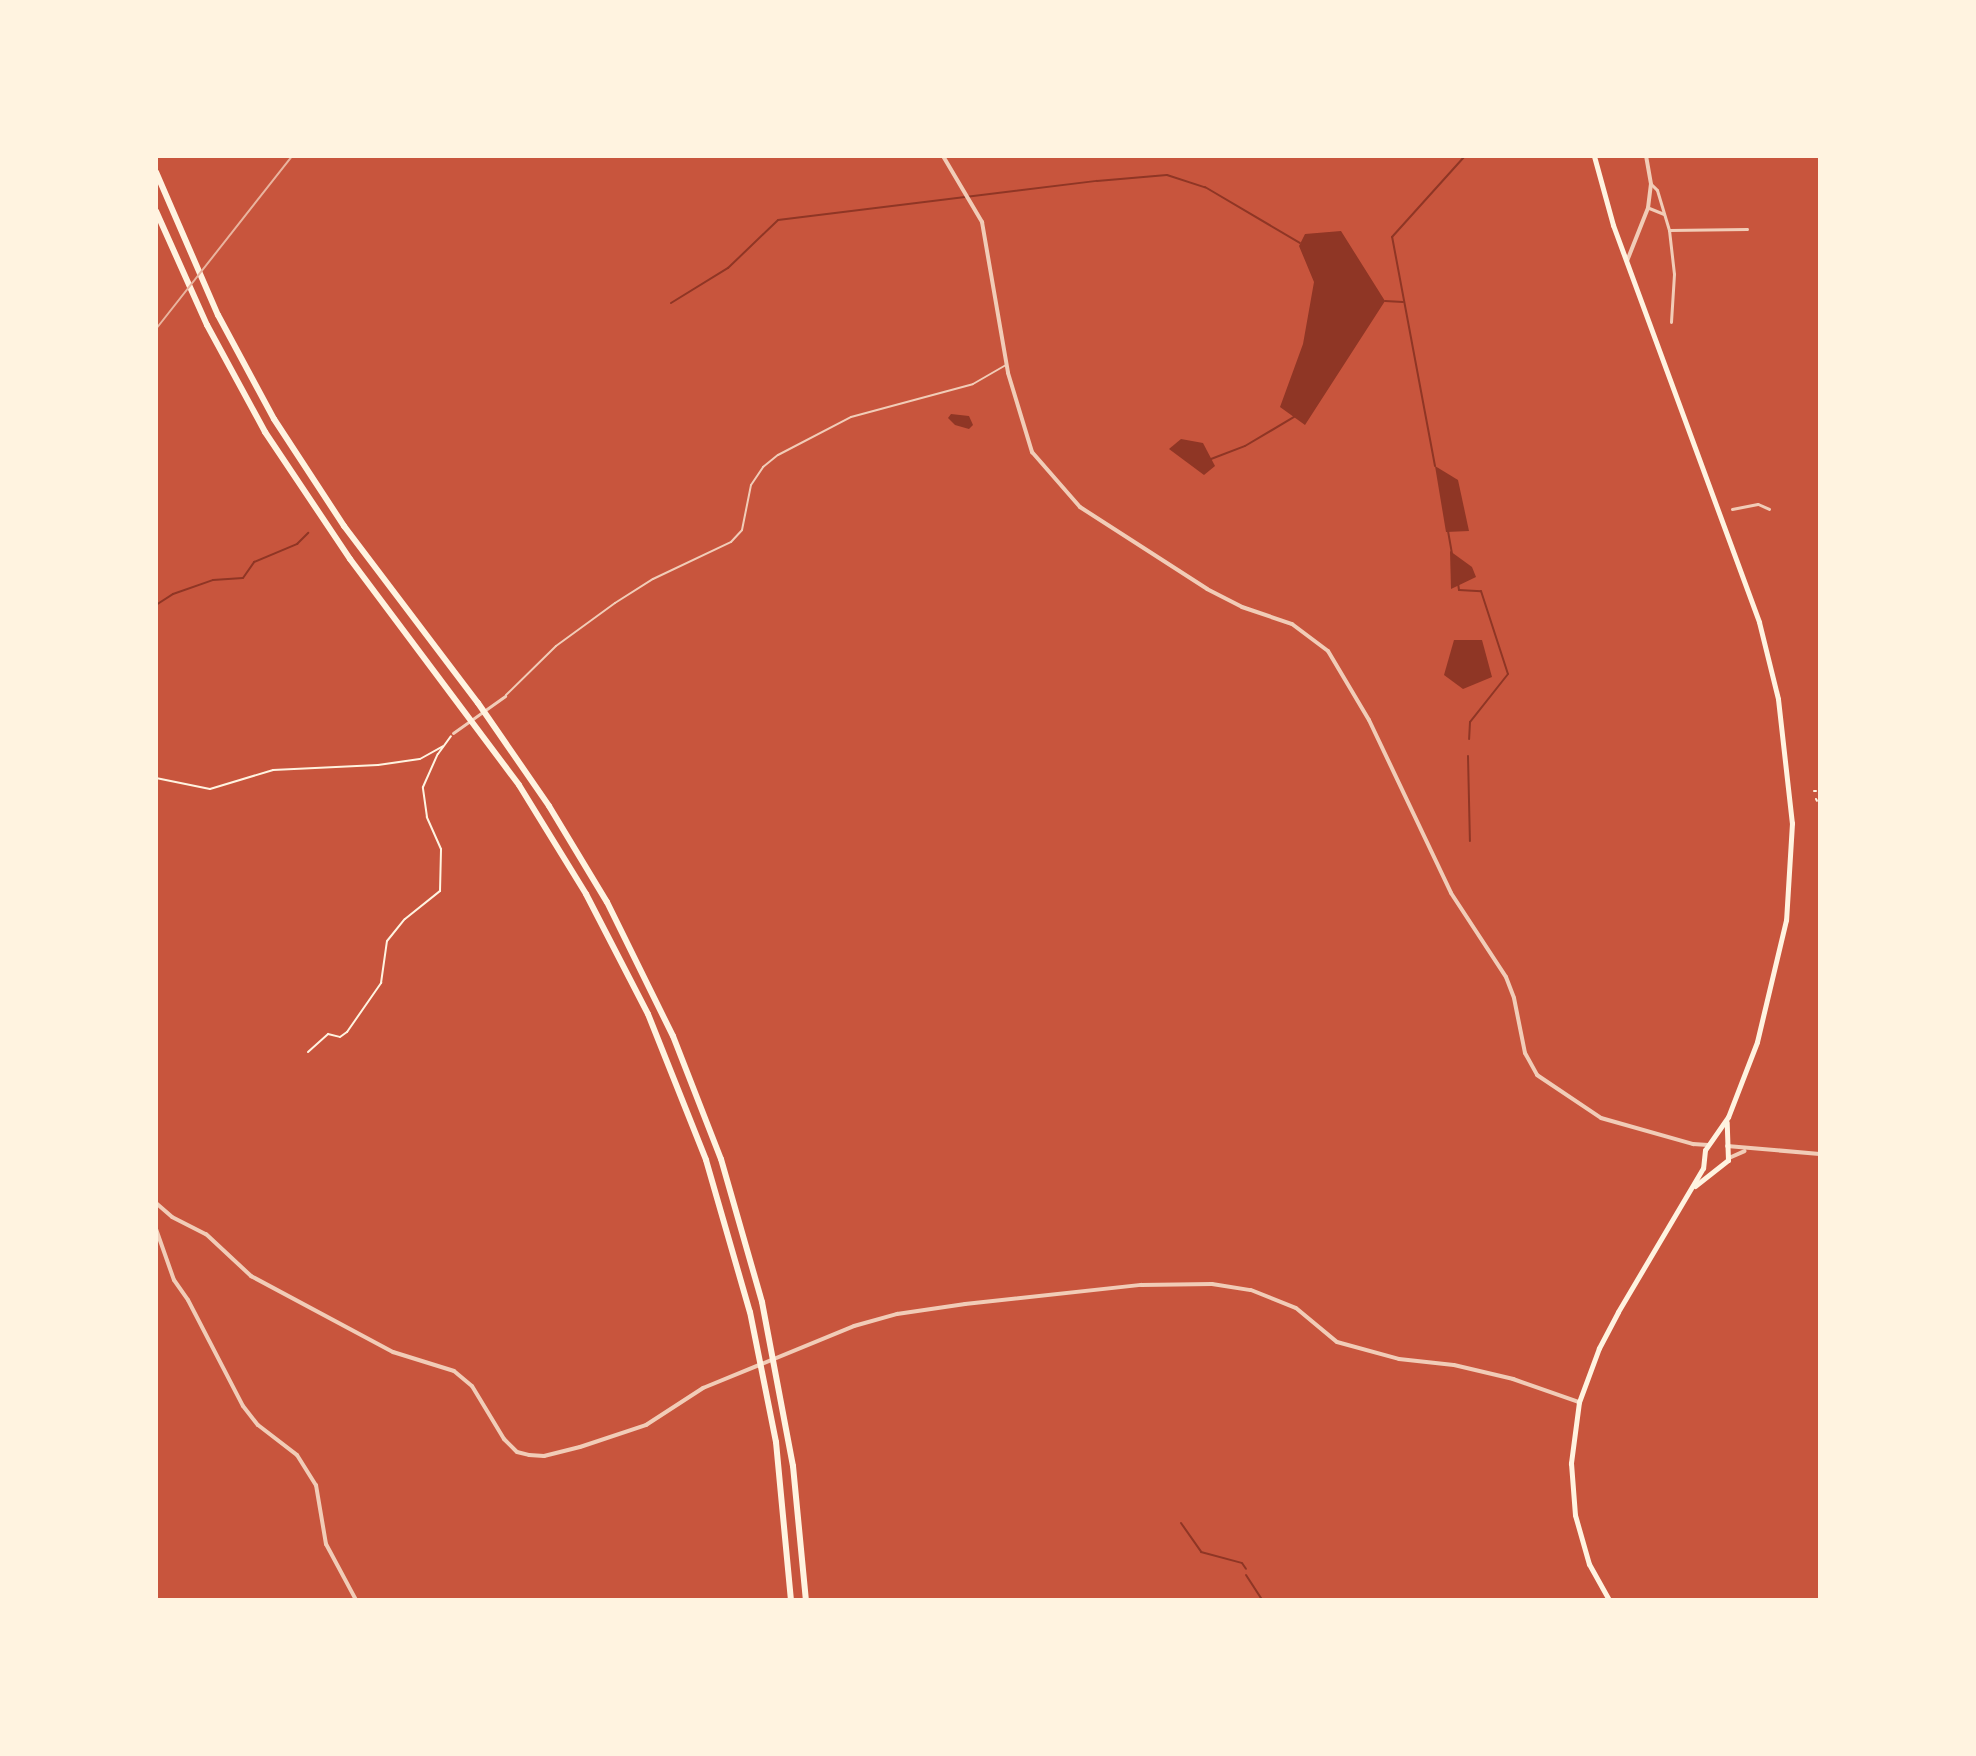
<!DOCTYPE html>
<html>
<head>
<meta charset="utf-8">
<style>
	body { margin:0 }
	#map { position:relative; width:1976px; height:1756px; overflow:hidden; background:#c8553d; font-family:Barlow,sans-serif }
	div>[style] { position:absolute }
	.water>* { inset:0; background:#8f3625 }
	.stream>* { height:2px; margin:-1px; padding:0 1px; transform-origin:1px; border-radius:1px; background:#8f3625 }
	.path>* { height:2px; margin:-1px; padding:0 1px; transform-origin:1px; border-radius:1px; background:#fff3e0 }
	.service>* { height:2px; margin:-1px; padding:0 1px; transform-origin:1px; border-radius:1px; background:#f1ccb7 }
	.minor>* { height:3px; margin:-1.5px; padding:0 1.5px; transform-origin:1.5px; border-radius:1.5px; background:#f1ccb7 }
	.tertiary>* { height:4px; margin:-2px; padding:0 2px; transform-origin:2px; border-radius:2px; background:#f1ccb7 }
	.primary>* { height:5px; margin:-2.5px; padding:0 2.5px; transform-origin:2.5px; border-radius:2.5px; background:#fff3e0 }
	.motorway>* { height:6px; margin:-3px; padding:0 3px; transform-origin:3px; border-radius:3px; background:#fff3e0 }
	.rail>* { height:2px; margin:-1px; padding:0 1px; transform-origin:1px; border-radius:1px; background:#e9b49f }
	span { translate:-50% -50%; white-space:nowrap; text-align:center; line-height:1.15; -webkit-text-stroke:6px #fff3e0; paint-order:stroke }
	.frame { position:absolute; inset:0; border:158px solid #fff3e0; pointer-events:none }
</style>
</head>
<body>
<div id="map">
	<div class="water">
		<div style="clip-path:polygon(1341px 231px,1385px 301px,1305px 425px,1280px 407px,1303px 344px,1314px 282px,1299px 246px,1305px 234px)"></div>
		<div style="clip-path:polygon(951px 414px,969px 416px,973px 425px,969px 429px,955px 425px,948px 418px)"></div>
		<div style="clip-path:polygon(1181px 439px,1203px 443px,1215px 466px,1204px 475px,1169px 449px)"></div>
		<div style="clip-path:polygon(1435px 466px,1458px 480px,1469px 531px,1446px 532px)"></div>
		<div style="clip-path:polygon(1450px 551px,1472px 567px,1476px 577px,1451px 589px)"></div>
		<div style="clip-path:polygon(1454px 640px,1482px 640px,1492px 677px,1463px 689px,1444px 675px)"></div>
	</div>
	<div class="stream">
		<div style="left:1385px;top:301px;width:18px;rotate:3deg"></div>
		<div style="left:671px;top:303px;width:67px;rotate:-31.6deg"></div>
		<div style="left:728px;top:268px;width:69px;rotate:-43.8deg"></div>
		<div style="left:778px;top:220px;width:321px;rotate:-7deg"></div>
		<div style="left:1097px;top:181px;width:70px;rotate:-4.9deg"></div>
		<div style="left:1167px;top:175px;width:40px;rotate:18deg"></div>
		<div style="left:1205px;top:187px;width:110px;rotate:30.5deg"></div>
		<div style="left:1211px;top:459px;width:36px;rotate:-21deg"></div>
		<div style="left:1245px;top:446px;width:57px;rotate:-30.6deg"></div>
		<div style="left:1435px;top:466px;width:233px;rotate:-100.6deg"></div>
		<div style="left:1392px;top:237px;width:109px;rotate:-48deg"></div>
		<div style="left:1448px;top:531px;width:22px;rotate:80deg"></div>
		<div style="left:1458px;top:583px;width:7px;rotate:82deg"></div>
		<div style="left:1459px;top:590px;width:22px;rotate:3deg"></div>
		<div style="left:1481px;top:591px;width:87px;rotate:72deg"></div>
		<div style="left:1508px;top:674px;width:61px;rotate:128.4deg"></div>
		<div style="left:1470px;top:722px;width:17px;rotate:93deg"></div>
		<div style="left:156px;top:605px;width:20px;rotate:-33deg"></div>
		<div style="left:173px;top:594px;width:42px;rotate:-19.3deg"></div>
		<div style="left:213px;top:580px;width:30px;rotate:-4deg"></div>
		<div style="left:243px;top:578px;width:19px;rotate:-55deg"></div>
		<div style="left:254px;top:562px;width:47px;rotate:-22.7deg"></div>
		<div style="left:297px;top:544px;width:16px;rotate:-45deg"></div>
		<div style="left:1468px;top:756px;width:85px;rotate:88.7deg"></div>
		<div style="left:1181px;top:1523px;width:35px;rotate:55deg"></div>
		<div style="left:1201px;top:1552px;width:42px;rotate:15deg"></div>
		<div style="left:1242px;top:1563px;width:7px;rotate:56deg"></div>
		<div style="left:1246px;top:1575px;width:30px;rotate:57deg"></div>
	</div>
	<div class="path">
		<div style="left:156px;top:778px;width:55px;rotate:11.5deg"></div>
		<div style="left:210px;top:789px;width:66px;rotate:-16.8deg"></div>
		<div style="left:273px;top:770px;width:105px;rotate:-2.7deg"></div>
		<div style="left:378px;top:765px;width:42px;rotate:-8.1deg"></div>
		<div style="left:420px;top:759px;width:26px;rotate:-29deg"></div>
		<div style="left:1814px;top:791px;width:2px"></div>
		<div style="left:1816px;top:799px;width:2px;rotate:63deg"></div>
		<div style="left:308px;top:1052px;width:27px;rotate:-42deg"></div>
		<div style="left:328px;top:1034px;width:12px;rotate:14deg"></div>
		<div style="left:340px;top:1037px;width:9px;rotate:-36deg"></div>
		<div style="left:347px;top:1032px;width:60px;rotate:-55.2deg"></div>
		<div style="left:381px;top:983px;width:42px;rotate:-81.9deg"></div>
		<div style="left:387px;top:941px;width:28px;rotate:-51deg"></div>
		<div style="left:405px;top:919px;width:45px;rotate:-38.7deg"></div>
		<div style="left:440px;top:891px;width:42px;rotate:-88.6deg"></div>
		<div style="left:441px;top:849px;width:35px;rotate:-114deg"></div>
		<div style="left:427px;top:817px;width:30px;rotate:-98deg"></div>
		<div style="left:423px;top:787px;width:36px;rotate:-66deg"></div>
		<div style="left:438px;top:754px;width:22px;rotate:-54deg"></div>
	</div>
	<div class="service">
		<div style="left:506px;top:695px;width:70px;rotate:-44.4deg"></div>
		<div style="left:556px;top:646px;width:73px;rotate:-36.1deg"></div>
		<div style="left:615px;top:603px;width:45px;rotate:-32.3deg"></div>
		<div style="left:653px;top:579px;width:86px;rotate:-25.4deg"></div>
		<div style="left:731px;top:542px;width:16px;rotate:-47deg"></div>
		<div style="left:742px;top:530px;width:46px;rotate:-78.7deg"></div>
		<div style="left:751px;top:485px;width:22px;rotate:-56deg"></div>
		<div style="left:763px;top:467px;width:19px;rotate:-39deg"></div>
		<div style="left:778px;top:455px;width:82px;rotate:-27.5deg"></div>
		<div style="left:851px;top:417px;width:126px;rotate:-15.1deg"></div>
		<div style="left:973px;top:384px;width:38px;rotate:-30deg"></div>
	</div>
	<div class="minor">
		<div style="left:1651px;top:184px;width:8px;rotate:45deg"></div>
		<div style="left:1657px;top:190px;width:42px;rotate:73.3deg"></div>
		<div style="left:1669px;top:230px;width:44px;rotate:83.5deg"></div>
		<div style="left:1674px;top:274px;width:48px;rotate:93.6deg"></div>
		<div style="left:1649px;top:208px;width:16px;rotate:22deg"></div>
		<div style="left:1669px;top:230px;width:78px;rotate:-0.7deg"></div>
		<div style="left:1732px;top:509px;width:26px;rotate:-11deg"></div>
		<div style="left:1758px;top:504px;width:12px;rotate:24deg"></div>
		<div style="left:453px;top:733px;width:64px;rotate:-35.4deg"></div>
	</div>
	<div class="tertiary">
		<div style="left:943px;top:156px;width:77px;rotate:59.4deg"></div>
		<div style="left:982px;top:222px;width:153px;rotate:80.2deg"></div>
		<div style="left:1008px;top:373px;width:83px;rotate:73.1deg"></div>
		<div style="left:1032px;top:452px;width:73px;rotate:48.9deg"></div>
		<div style="left:1080px;top:507px;width:151px;rotate:32.8deg"></div>
		<div style="left:1207px;top:589px;width:39px;rotate:27deg"></div>
		<div style="left:1242px;top:607px;width:53px;rotate:18.8deg"></div>
		<div style="left:1292px;top:624px;width:45px;rotate:36.9deg"></div>
		<div style="left:1328px;top:651px;width:80px;rotate:59.3deg"></div>
		<div style="left:1369px;top:720px;width:191px;rotate:64.6deg"></div>
		<div style="left:1451px;top:893px;width:100px;rotate:56.8deg"></div>
		<div style="left:1506px;top:977px;width:22px;rotate:69deg"></div>
		<div style="left:1514px;top:998px;width:56px;rotate:78.7deg"></div>
		<div style="left:1525px;top:1053px;width:25px;rotate:61deg"></div>
		<div style="left:1537px;top:1075px;width:77px;rotate:33.9deg"></div>
		<div style="left:1601px;top:1118px;width:96px;rotate:15.8deg"></div>
		<div style="left:1693px;top:1144px;width:15px;rotate:4deg"></div>
		<div style="left:1627px;top:261px;width:57px;rotate:-68.4deg"></div>
		<div style="left:1648px;top:208px;width:24px;rotate:-83deg"></div>
		<div style="left:1651px;top:184px;width:28px;rotate:-100deg"></div>
		<div style="left:1727px;top:1146px;width:93px;rotate:4.9deg"></div>
		<div style="left:1729px;top:1158px;width:17px;rotate:-24deg"></div>
		<div style="left:156px;top:1203px;width:21px;rotate:41deg"></div>
		<div style="left:172px;top:1217px;width:38px;rotate:27deg"></div>
		<div style="left:206px;top:1234px;width:62px;rotate:43deg"></div>
		<div style="left:251px;top:1276px;width:161px;rotate:28.2deg"></div>
		<div style="left:393px;top:1352px;width:64px;rotate:17.3deg"></div>
		<div style="left:454px;top:1371px;width:23px;rotate:40deg"></div>
		<div style="left:472px;top:1386px;width:62px;rotate:58.9deg"></div>
		<div style="left:504px;top:1439px;width:18px;rotate:45deg"></div>
		<div style="left:517px;top:1452px;width:12px;rotate:14deg"></div>
		<div style="left:529px;top:1455px;width:15px;rotate:4deg"></div>
		<div style="left:544px;top:1456px;width:37px;rotate:-14deg"></div>
		<div style="left:580px;top:1447px;width:70px;rotate:-18.4deg"></div>
		<div style="left:646px;top:1425px;width:68px;rotate:-33deg"></div>
		<div style="left:703px;top:1388px;width:163px;rotate:-22.3deg"></div>
		<div style="left:854px;top:1326px;width:45px;rotate:-15.6deg"></div>
		<div style="left:897px;top:1314px;width:69px;rotate:-8.4deg"></div>
		<div style="left:965px;top:1304px;width:177px;rotate:-6.2deg"></div>
		<div style="left:1141px;top:1285px;width:71px;rotate:-0.8deg"></div>
		<div style="left:1212px;top:1284px;width:39px;rotate:9deg"></div>
		<div style="left:1251px;top:1290px;width:48px;rotate:21.8deg"></div>
		<div style="left:1296px;top:1308px;width:53px;rotate:39.7deg"></div>
		<div style="left:1337px;top:1342px;width:64px;rotate:15.3deg"></div>
		<div style="left:1399px;top:1359px;width:55px;rotate:6.2deg"></div>
		<div style="left:1454px;top:1365px;width:61px;rotate:13.3deg"></div>
		<div style="left:1513px;top:1379px;width:70px;rotate:19.2deg"></div>
		<div style="left:156px;top:1229px;width:54px;rotate:70.6deg"></div>
		<div style="left:174px;top:1280px;width:24px;rotate:55deg"></div>
		<div style="left:188px;top:1300px;width:119px;rotate:62.6deg"></div>
		<div style="left:243px;top:1406px;width:24px;rotate:52deg"></div>
		<div style="left:258px;top:1425px;width:49px;rotate:37.6deg"></div>
		<div style="left:297px;top:1455px;width:36px;rotate:58deg"></div>
		<div style="left:316px;top:1485px;width:60px;rotate:80.4deg"></div>
		<div style="left:326px;top:1544px;width:64px;rotate:61.8deg"></div>
	</div>
	<div class="primary">
		<div style="left:1594px;top:156px;width:72px;rotate:74.6deg"></div>
		<div style="left:1613px;top:225px;width:423px;rotate:69.8deg"></div>
		<div style="left:1759px;top:622px;width:79px;rotate:76.1deg"></div>
		<div style="left:1778px;top:699px;width:125px;rotate:83.6deg"></div>
		<div style="left:1792px;top:823px;width:97px;rotate:93.5deg"></div>
		<div style="left:1786px;top:920px;width:125px;rotate:103.4deg"></div>
		<div style="left:1757px;top:1042px;width:80px;rotate:111.1deg"></div>
		<div style="left:1728px;top:1117px;width:40px;rotate:124.9deg"></div>
		<div style="left:1705px;top:1150px;width:18px;rotate:96deg"></div>
		<div style="left:1703px;top:1168px;width:167px;rotate:120.6deg"></div>
		<div style="left:1618px;top:1312px;width:41px;rotate:117.8deg"></div>
		<div style="left:1599px;top:1348px;width:58px;rotate:110.3deg"></div>
		<div style="left:1579px;top:1402px;width:62px;rotate:97.5deg"></div>
		<div style="left:1571px;top:1463px;width:52px;rotate:85.6deg"></div>
		<div style="left:1575px;top:1515px;width:51px;rotate:74.1deg"></div>
		<div style="left:1589px;top:1564px;width:41px;rotate:60.9deg"></div>
		<div style="left:1695px;top:1186px;width:42px;rotate:-38.2deg"></div>
		<div style="left:1728px;top:1160px;width:38px;rotate:-92deg"></div>
	</div>
	<div class="motorway">
		<div style="left:156px;top:172px;width:156px;rotate:66.6deg"></div>
		<div style="left:218px;top:315px;width:118px;rotate:61.7deg"></div>
		<div style="left:274px;top:419px;width:128px;rotate:56.8deg"></div>
		<div style="left:344px;top:526px;width:222px;rotate:52.9deg"></div>
		<div style="left:478px;top:703px;width:125px;rotate:55.4deg"></div>
		<div style="left:549px;top:806px;width:112px;rotate:58.9deg"></div>
		<div style="left:607px;top:902px;width:149px;rotate:63.8deg"></div>
		<div style="left:673px;top:1036px;width:132px;rotate:68.7deg"></div>
		<div style="left:721px;top:1159px;width:149px;rotate:74deg"></div>
		<div style="left:762px;top:1302px;width:167px;rotate:79.3deg"></div>
		<div style="left:793px;top:1466px;width:135px;rotate:84.5deg"></div>
		<div style="left:156px;top:211px;width:125px;rotate:65.9deg"></div>
		<div style="left:207px;top:325px;width:122px;rotate:61.5deg"></div>
		<div style="left:265px;top:432px;width:153px;rotate:56.2deg"></div>
		<div style="left:350px;top:559px;width:282px;rotate:53.2deg"></div>
		<div style="left:519px;top:785px;width:128px;rotate:58.4deg"></div>
		<div style="left:586px;top:894px;width:135px;rotate:62.7deg"></div>
		<div style="left:648px;top:1014px;width:157px;rotate:68.3deg"></div>
		<div style="left:706px;top:1160px;width:158px;rotate:73.9deg"></div>
		<div style="left:750px;top:1312px;width:133px;rotate:78.7deg"></div>
		<div style="left:776px;top:1442px;width:159px;rotate:84.6deg"></div>
	</div>
	<div class="rail">
		<div style="left:156px;top:329px;width:220px;rotate:-51.8deg"></div>
	</div>
	<div class="frame"></div>
</div>
</body>
</html>
